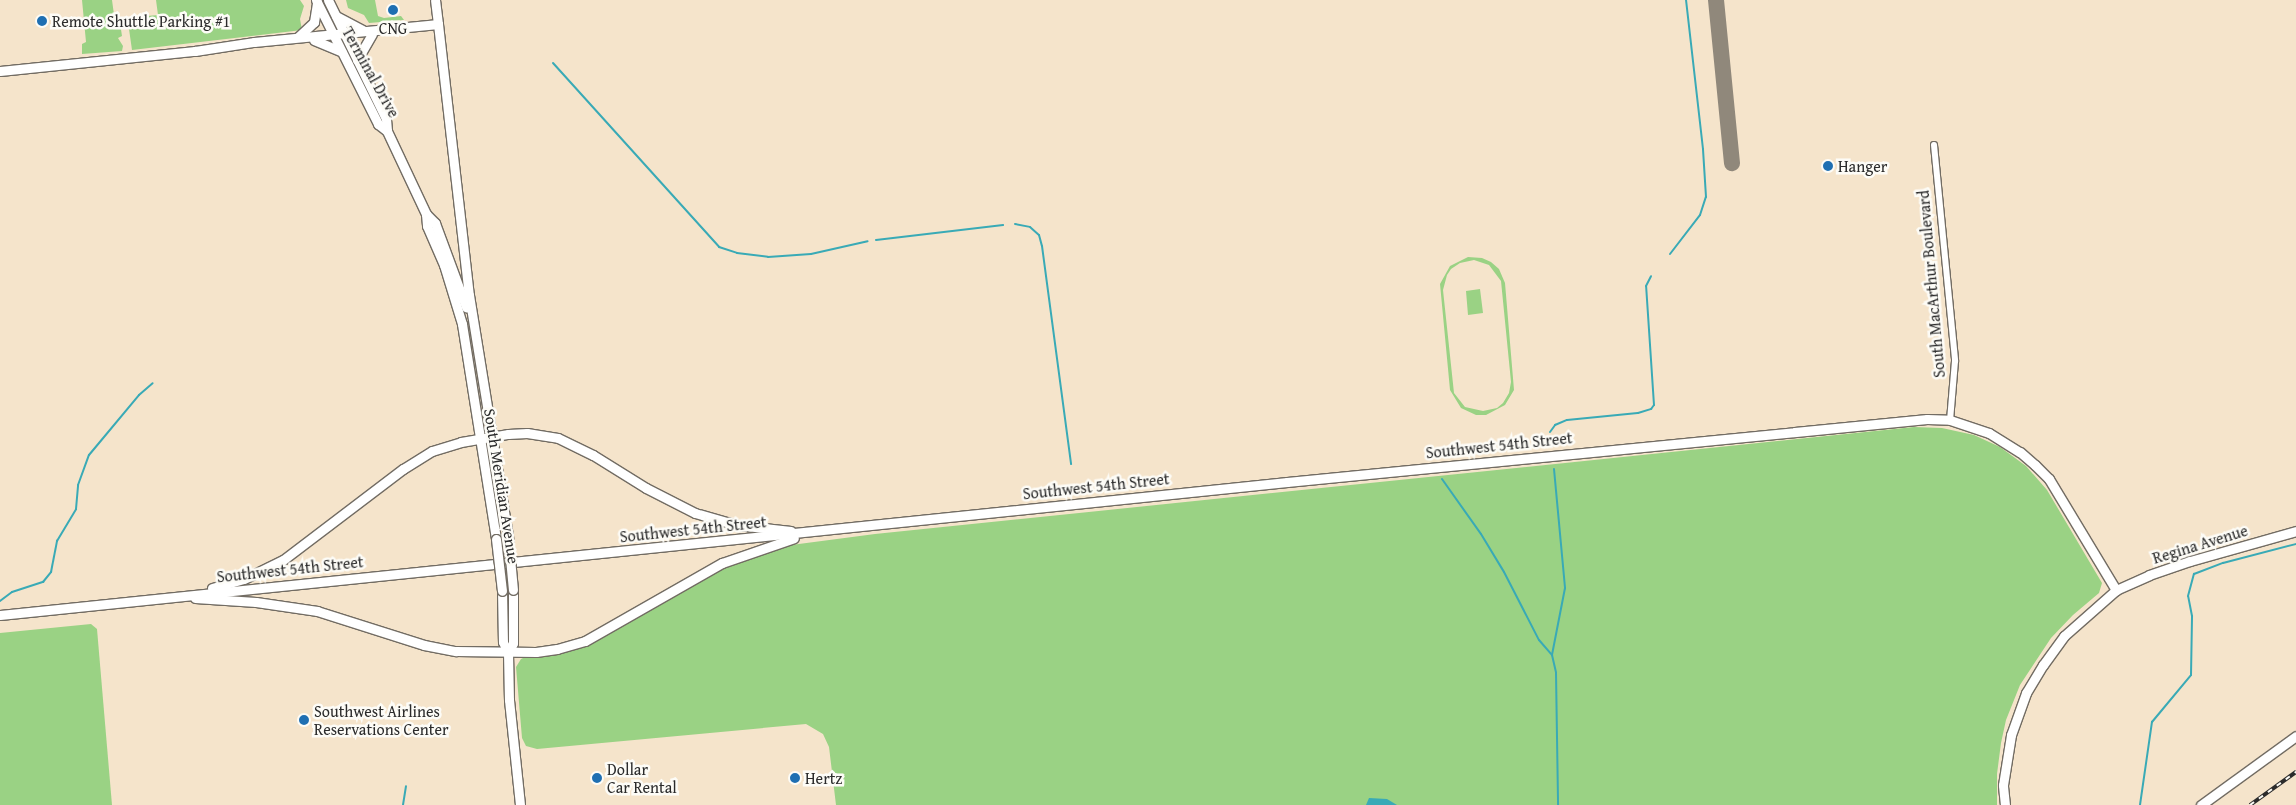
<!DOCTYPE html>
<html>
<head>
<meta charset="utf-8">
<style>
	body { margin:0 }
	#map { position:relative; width:2296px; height:805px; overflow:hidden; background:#f5e4cb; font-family:"Gentium Book Plus",serif }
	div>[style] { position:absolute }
	.green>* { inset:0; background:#9ad284 }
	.water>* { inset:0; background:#39aab6 }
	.stream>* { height:2px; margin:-1px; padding:0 1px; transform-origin:1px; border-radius:1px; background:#39aab6 }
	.taxiway>* { height:16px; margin:-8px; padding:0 8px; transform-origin:8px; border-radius:8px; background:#90887b }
	.roads { filter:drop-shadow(1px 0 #726c63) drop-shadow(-1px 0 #726c63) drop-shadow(0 1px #726c63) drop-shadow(0 -1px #726c63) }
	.minor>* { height:6px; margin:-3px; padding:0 3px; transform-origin:3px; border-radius:3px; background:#fff }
	.tertiary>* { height:9px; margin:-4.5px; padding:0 4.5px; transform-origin:4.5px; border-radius:4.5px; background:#fff }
	.secondary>* { height:9px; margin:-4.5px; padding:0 4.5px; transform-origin:4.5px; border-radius:4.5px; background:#fff }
	.rail>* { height:4px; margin-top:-2px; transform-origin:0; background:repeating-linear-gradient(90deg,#fdfcf7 0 5.5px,#2b2b2b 0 11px); box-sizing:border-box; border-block:1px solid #2b2b2b }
	.bridges { filter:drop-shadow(1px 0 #726c63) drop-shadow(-1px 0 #726c63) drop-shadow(0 1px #726c63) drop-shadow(0 -1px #726c63) }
	.secondary-bridge>* { height:9px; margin:-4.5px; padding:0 4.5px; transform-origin:4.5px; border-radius:4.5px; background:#fff }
	.dots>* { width:14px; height:14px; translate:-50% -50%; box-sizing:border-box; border:2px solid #fdfcf7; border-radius:50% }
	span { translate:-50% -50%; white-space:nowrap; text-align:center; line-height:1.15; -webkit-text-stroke:5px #fdfcf7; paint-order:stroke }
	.poi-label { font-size:16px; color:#2b2b2b }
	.left { translate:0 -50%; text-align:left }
	.street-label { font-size:16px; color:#2b2b2b }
</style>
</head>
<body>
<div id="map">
	<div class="green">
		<div style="clip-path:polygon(82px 0,112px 0,115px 22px,120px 23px,122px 36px,118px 38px,123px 46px,122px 51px,82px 54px,82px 44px,86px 42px)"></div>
		<div style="clip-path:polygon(156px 0,300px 0,304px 6px,300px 19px,302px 30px,132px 50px,128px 22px,137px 20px,136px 17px,158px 15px)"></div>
		<div style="clip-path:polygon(346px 0,375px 0,378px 16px,384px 18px,401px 16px,404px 20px,369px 23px,364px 15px,348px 8px)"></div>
		<div style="clip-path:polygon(evenodd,1468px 257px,1482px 258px,1491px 262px,1499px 269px,1505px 283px,1514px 390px,1505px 405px,1486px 415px,1476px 415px,1461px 408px,1450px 390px,1440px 284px,1450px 266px,1468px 257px,1474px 260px,1489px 265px,1501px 281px,1511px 382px,1509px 393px,1503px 403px,1497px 408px,1483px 411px,1465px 407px,1454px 393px,1443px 290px,1447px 275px,1451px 269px,1460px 263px,1474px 260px)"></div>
		<div style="clip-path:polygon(1480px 289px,1483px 313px,1468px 315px,1466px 291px)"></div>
		<div style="clip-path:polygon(1914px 427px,1942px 428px,1974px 435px,2000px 447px,2026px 466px,2047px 490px,2102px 583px,2099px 593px,2073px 615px,2051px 638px,2020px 685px,2006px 720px,2001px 743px,1997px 774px,1997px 805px,836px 805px,829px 747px,823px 734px,806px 724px,537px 749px,526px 746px,522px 738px,516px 667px,521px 659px,527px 656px,557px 652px,721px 568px,776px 547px,875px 534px)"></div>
		<div style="clip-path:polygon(91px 624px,97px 629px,112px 805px,0 805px,0 633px)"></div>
	</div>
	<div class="water">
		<div style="clip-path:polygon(1369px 798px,1387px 799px,1397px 805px,1366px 805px)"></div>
	</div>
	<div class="stream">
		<div style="left:553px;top:63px;width:248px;rotate:47.9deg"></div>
		<div style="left:719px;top:247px;width:19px;rotate:18deg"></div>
		<div style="left:737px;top:253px;width:31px;rotate:7deg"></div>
		<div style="left:768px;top:257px;width:43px;rotate:-4deg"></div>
		<div style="left:811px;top:254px;width:58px;rotate:-12.8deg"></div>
		<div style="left:1015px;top:224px;width:15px;rotate:11deg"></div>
		<div style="left:1030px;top:227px;width:12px;rotate:42deg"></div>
		<div style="left:1039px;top:235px;width:11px;rotate:75deg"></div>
		<div style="left:1042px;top:246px;width:220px;rotate:82.4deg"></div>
		<div style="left:876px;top:240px;width:128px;rotate:-6.7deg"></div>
		<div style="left:1670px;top:254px;width:49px;rotate:-52.4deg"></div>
		<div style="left:1700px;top:215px;width:19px;rotate:-72deg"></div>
		<div style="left:1706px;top:197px;width:48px;rotate:-93.6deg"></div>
		<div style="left:1703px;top:149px;width:150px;rotate:-96.5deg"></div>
		<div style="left:1550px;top:432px;width:9px;rotate:-54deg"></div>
		<div style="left:1555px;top:425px;width:13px;rotate:-23deg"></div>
		<div style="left:1567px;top:420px;width:71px;rotate:-5.6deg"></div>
		<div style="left:1638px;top:413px;width:14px;rotate:-17deg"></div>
		<div style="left:1651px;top:409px;width:5px;rotate:-53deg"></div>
		<div style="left:1654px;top:405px;width:119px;rotate:-93.8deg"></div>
		<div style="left:1646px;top:286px;width:11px;rotate:-63deg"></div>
		<div style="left:1551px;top:440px;width:6px;rotate:81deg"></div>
		<div style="left:1554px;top:469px;width:120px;rotate:84.7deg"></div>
		<div style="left:1565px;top:588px;width:68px;rotate:101deg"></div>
		<div style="left:1552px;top:655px;width:18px;rotate:77deg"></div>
		<div style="left:1556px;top:673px;width:132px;rotate:89.1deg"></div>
		<div style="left:1442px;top:479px;width:67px;rotate:54.7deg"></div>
		<div style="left:1481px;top:534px;width:44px;rotate:58.8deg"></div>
		<div style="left:1504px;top:572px;width:76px;rotate:62.8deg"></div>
		<div style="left:1539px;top:640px;width:20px;rotate:49deg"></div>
		<div style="left:0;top:601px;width:15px;rotate:-37deg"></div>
		<div style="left:12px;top:592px;width:33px;rotate:-18deg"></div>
		<div style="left:43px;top:582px;width:13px;rotate:-51deg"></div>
		<div style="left:51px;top:572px;width:32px;rotate:-79deg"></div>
		<div style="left:57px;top:541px;width:37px;rotate:-59deg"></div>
		<div style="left:76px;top:509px;width:24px;rotate:-85deg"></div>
		<div style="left:78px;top:485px;width:32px;rotate:-70deg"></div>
		<div style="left:89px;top:455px;width:78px;rotate:-50.2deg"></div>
		<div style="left:139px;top:395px;width:18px;rotate:-41deg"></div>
		<div style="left:403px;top:805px;width:19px;rotate:-81deg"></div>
		<div style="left:2140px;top:805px;width:84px;rotate:-81.8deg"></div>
		<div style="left:2152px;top:722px;width:61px;rotate:-50.3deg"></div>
		<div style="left:2191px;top:675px;width:59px;rotate:-89deg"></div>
		<div style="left:2192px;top:616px;width:20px;rotate:-101deg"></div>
		<div style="left:2188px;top:596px;width:23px;rotate:-75deg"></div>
		<div style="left:2194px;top:574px;width:31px;rotate:-21deg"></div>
		<div style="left:2223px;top:563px;width:75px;rotate:-14.6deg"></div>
	</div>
	<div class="taxiway">
		<div style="left:1716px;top:0;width:164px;rotate:84.4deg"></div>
	</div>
	<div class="roads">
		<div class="minor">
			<div style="left:1934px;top:145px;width:217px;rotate:84.4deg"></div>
			<div style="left:1955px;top:361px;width:59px;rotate:94.8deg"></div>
		</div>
		<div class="tertiary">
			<div style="left:0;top:71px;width:196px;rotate:-5.9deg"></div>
			<div style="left:195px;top:51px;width:60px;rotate:-8.7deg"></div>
			<div style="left:254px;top:42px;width:185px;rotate:-5.6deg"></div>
			<div style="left:438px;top:24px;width:24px;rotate:-97deg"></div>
			<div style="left:2201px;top:805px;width:117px;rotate:-36deg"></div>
		</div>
		<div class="secondary">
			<div style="left:316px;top:0;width:139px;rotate:63.4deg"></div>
			<div style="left:378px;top:124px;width:11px;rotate:38deg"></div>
			<div style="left:328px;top:0;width:132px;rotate:64deg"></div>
			<div style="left:386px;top:119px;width:12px;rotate:85deg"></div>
			<div style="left:387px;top:131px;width:92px;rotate:64.8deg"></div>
			<div style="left:426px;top:214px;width:13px;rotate:45deg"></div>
			<div style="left:435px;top:223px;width:90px;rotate:69.7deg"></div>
			<div style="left:336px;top:16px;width:30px;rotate:28deg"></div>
			<div style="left:438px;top:24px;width:273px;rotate:83.5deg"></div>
			<div style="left:469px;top:295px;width:245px;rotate:80.8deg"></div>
			<div style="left:298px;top:37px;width:22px;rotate:-43deg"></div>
			<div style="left:314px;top:22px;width:20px;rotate:-81deg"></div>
			<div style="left:314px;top:40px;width:30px;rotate:23deg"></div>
			<div style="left:357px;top:60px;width:30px;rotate:-60deg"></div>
			<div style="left:426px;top:214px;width:12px;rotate:85deg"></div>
			<div style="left:427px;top:226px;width:43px;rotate:66.4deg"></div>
			<div style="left:444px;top:265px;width:62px;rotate:73deg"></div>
			<div style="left:462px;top:324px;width:218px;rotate:81deg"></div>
			<div style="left:212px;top:588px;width:33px;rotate:-16deg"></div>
			<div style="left:244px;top:579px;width:43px;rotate:-26deg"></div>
			<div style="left:283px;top:560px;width:151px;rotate:-37.2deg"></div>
			<div style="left:403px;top:469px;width:34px;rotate:-32deg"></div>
			<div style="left:432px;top:451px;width:30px;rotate:-17deg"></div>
			<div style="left:461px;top:442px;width:48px;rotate:-9.7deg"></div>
			<div style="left:508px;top:434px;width:19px;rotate:-3deg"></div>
			<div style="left:527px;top:433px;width:31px;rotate:9deg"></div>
			<div style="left:558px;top:438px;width:39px;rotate:26deg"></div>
			<div style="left:593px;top:455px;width:62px;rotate:31.9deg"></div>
			<div style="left:646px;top:488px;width:55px;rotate:27deg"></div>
			<div style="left:695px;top:513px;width:44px;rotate:15.9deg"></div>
			<div style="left:737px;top:525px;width:54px;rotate:6.3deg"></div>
			<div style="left:502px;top:591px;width:51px;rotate:88.9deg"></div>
			<div style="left:503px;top:642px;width:12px;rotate:66deg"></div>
			<div style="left:508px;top:653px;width:47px;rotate:88.8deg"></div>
			<div style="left:509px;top:700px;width:106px;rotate:84deg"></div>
			<div style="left:195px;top:598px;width:61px;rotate:3.8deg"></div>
			<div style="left:256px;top:602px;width:62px;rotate:8.4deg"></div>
			<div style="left:317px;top:611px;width:112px;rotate:17.6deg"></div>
			<div style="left:424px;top:645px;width:33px;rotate:11deg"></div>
			<div style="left:456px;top:651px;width:80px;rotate:0.7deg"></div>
			<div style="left:536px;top:652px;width:21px;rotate:-8deg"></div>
			<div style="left:557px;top:649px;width:29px;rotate:-16deg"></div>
			<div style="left:585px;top:641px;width:158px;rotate:-29.7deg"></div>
			<div style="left:722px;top:563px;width:76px;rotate:-19.1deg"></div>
			<div style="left:0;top:615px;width:1294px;rotate:-5.9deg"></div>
			<div style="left:1287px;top:482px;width:643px;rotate:-5.62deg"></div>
			<div style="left:1927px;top:419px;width:23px;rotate:2deg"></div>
			<div style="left:1950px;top:420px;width:41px;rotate:18.4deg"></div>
			<div style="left:1989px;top:433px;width:36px;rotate:32deg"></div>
			<div style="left:2020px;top:452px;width:20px;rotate:41deg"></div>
			<div style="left:2035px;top:465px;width:20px;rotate:45deg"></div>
			<div style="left:2049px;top:479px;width:130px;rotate:58.9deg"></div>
			<div style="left:508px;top:653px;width:11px;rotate:-63deg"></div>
			<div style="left:513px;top:643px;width:53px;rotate:-90deg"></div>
			<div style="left:2005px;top:805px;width:20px;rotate:-96deg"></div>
			<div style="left:2003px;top:785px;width:51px;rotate:-80.9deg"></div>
			<div style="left:2011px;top:735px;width:45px;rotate:-70.3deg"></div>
			<div style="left:2026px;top:693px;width:33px;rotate:-59deg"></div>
			<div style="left:2043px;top:665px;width:36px;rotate:-54deg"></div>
			<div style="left:2064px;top:636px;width:69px;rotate:-41.5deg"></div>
			<div style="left:2116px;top:590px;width:36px;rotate:-24deg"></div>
			<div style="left:2149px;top:575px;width:43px;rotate:-18.9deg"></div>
			<div style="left:2190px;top:561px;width:110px;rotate:-15.8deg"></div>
		</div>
	</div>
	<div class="rail">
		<div style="left:2250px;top:805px;width:57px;rotate:-35.7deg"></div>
	</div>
	<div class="bridges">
		<div class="secondary-bridge">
			<div style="left:508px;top:537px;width:53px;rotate:84.6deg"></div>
			<div style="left:496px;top:539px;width:52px;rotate:83.4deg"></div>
		</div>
	</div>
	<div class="dots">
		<div style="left:393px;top:10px;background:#1f6fb2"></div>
		<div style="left:42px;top:21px;background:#1f6fb2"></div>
		<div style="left:1828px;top:166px;background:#1f6fb2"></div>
		<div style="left:304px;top:720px;background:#1f6fb2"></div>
		<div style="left:597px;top:778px;background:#1f6fb2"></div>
		<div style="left:795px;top:778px;background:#1f6fb2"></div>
	</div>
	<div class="poi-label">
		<span class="left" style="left:52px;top:21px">Remote Shuttle Parking #1</span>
		<span style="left:393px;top:28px">CNG</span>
		<span class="left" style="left:1838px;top:166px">Hanger</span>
		<span class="left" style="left:314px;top:720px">Southwest Airlines<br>Reservations Center</span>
		<span class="left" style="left:607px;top:778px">Dollar<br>Car Rental</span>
		<span class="left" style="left:805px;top:778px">Hertz</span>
	</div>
	<div class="street-label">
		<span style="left:371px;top:72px;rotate:61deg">Terminal Drive</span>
		<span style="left:1931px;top:284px;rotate:-95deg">South MacArthur Boulevard</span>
		<span style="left:1499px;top:445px;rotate:-6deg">Southwest 54th Street</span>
		<span style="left:502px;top:486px;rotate:81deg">South Meridian Avenue</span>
		<span style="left:1096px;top:486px;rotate:-6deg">Southwest 54th Street</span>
		<span style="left:693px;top:529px;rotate:-6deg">Southwest 54th Street</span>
		<span style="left:2200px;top:544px;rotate:-17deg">Regina Avenue</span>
		<span style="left:290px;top:569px;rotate:-6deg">Southwest 54th Street</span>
	</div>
</div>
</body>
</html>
